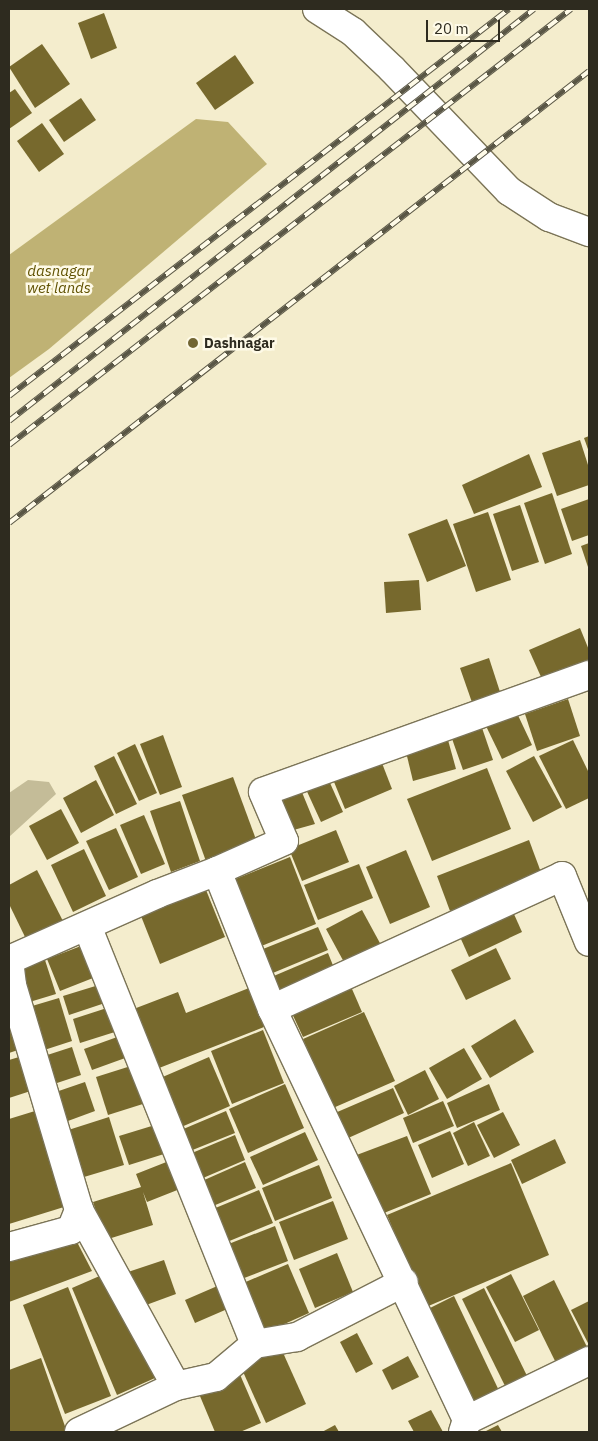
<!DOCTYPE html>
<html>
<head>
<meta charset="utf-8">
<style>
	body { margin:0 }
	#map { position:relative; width:598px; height:1441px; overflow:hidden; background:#f4edcd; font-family:"IBM Plex Sans",sans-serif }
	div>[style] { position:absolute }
	.green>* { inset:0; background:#c4bc98 }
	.water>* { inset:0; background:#bfb274 }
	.building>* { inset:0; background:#77692d }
	.roads { filter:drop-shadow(1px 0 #7b7457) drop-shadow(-1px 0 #7b7457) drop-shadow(0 1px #7b7457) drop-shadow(0 -1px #7b7457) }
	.street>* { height:28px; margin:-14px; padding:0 14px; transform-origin:14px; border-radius:14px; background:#fff }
	.primary>* { height:28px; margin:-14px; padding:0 14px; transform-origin:14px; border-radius:14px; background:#fff }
	.rail>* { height:5.5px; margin-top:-2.75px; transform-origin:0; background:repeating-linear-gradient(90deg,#fefae7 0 11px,#595645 0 22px); box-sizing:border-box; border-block:1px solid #595645 }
	.dots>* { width:14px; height:14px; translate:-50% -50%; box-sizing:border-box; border:2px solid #fefae7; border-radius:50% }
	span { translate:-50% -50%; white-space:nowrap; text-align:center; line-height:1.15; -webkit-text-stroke:5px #fefae7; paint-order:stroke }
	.poi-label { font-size:14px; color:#2e2b1f; font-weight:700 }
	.left { translate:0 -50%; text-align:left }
	.water-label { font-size:15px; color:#625304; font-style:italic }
	.frame { position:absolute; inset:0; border:10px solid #2e2b1f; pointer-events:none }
	.scale { position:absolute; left:426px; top:20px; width:74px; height:22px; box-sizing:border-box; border:2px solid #2e2b1f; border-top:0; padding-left:6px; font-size:15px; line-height:18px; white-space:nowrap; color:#2e2b1f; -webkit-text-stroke:4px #fefae7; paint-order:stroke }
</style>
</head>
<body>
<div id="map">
	<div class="green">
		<div style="clip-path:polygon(28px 780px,49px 782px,56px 794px,9px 837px,9px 793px)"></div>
	</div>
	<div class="water">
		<div style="clip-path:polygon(196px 119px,228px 122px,267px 164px,49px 349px,9px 378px,9px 255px)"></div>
	</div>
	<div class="building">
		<div style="clip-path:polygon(104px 13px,117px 48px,91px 59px,78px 23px)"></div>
		<div style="clip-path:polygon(42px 44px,70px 84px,35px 108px,9px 67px)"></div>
		<div style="clip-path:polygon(235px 55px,254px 83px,215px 110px,196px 83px)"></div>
		<div style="clip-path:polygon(15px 89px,32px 113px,9px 129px,9px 93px)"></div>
		<div style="clip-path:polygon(81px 98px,96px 120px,64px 142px,49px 120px)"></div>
		<div style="clip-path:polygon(42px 123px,64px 154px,39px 172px,17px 141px)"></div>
		<div style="clip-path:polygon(589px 436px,589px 452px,584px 438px)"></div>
		<div style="clip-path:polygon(580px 440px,589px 468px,589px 485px,557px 496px,542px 453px)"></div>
		<div style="clip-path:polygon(529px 454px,542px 487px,474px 514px,462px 485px)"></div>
		<div style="clip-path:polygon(552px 493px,572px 554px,545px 564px,524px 503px)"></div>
		<div style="clip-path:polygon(589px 499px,589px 535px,572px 541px,561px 509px)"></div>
		<div style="clip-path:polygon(520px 505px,539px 562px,512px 571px,493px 514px)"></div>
		<div style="clip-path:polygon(488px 512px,511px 580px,476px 592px,453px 524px)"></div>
		<div style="clip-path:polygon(447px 519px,466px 566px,427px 582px,408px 534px)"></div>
		<div style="clip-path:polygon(589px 543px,589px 570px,581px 546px)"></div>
		<div style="clip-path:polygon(419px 580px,421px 610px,386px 613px,384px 582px)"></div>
		<div style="clip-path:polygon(580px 628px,589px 650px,589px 670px,546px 688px,529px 650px)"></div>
		<div style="clip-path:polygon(489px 658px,503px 701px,475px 711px,460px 668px)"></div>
		<div style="clip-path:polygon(568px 699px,580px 736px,537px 751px,525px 714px)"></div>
		<div style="clip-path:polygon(515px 709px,532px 745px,502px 759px,485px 724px)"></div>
		<div style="clip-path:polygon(480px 722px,493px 760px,463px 770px,450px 733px)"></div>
		<div style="clip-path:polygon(163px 735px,182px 787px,160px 795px,140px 744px)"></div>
		<div style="clip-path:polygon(448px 740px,456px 769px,413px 781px,406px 752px)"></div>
		<div style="clip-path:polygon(573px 740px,589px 773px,589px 798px,566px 809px,539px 756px)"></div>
		<div style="clip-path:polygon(135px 744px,157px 793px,139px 801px,117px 753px)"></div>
		<div style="clip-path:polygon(114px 756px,137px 804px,116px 814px,94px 766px)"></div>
		<div style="clip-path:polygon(534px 756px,562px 807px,533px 822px,506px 771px)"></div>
		<div style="clip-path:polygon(380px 758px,392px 789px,345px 809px,332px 777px)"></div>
		<div style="clip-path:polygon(487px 768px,511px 829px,432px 861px,407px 799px)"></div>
		<div style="clip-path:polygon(326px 774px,343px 812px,321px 822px,304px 785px)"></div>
		<div style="clip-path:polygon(233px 777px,258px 845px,207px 864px,182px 795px)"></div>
		<div style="clip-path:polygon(96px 780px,114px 815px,81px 833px,63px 798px)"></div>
		<div style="clip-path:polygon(299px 785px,315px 824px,290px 831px,277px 798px)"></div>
		<div style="clip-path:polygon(180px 801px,200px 861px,171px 872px,150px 811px)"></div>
		<div style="clip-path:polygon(61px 809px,79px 843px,47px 860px,29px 826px)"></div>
		<div style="clip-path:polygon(144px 815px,165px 864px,141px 874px,120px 825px)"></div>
		<div style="clip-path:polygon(116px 828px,138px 877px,109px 890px,86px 841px)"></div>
		<div style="clip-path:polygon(336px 830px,349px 862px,302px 881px,289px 849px)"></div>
		<div style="clip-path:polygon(529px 840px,542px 875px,450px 911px,437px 876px)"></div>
		<div style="clip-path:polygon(84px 849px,106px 896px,73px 912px,51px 865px)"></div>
		<div style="clip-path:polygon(406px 850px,430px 907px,390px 924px,366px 867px)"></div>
		<div style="clip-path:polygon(290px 857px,316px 924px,254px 949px,228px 882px)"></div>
		<div style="clip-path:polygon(359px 864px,373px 898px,318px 920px,304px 885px)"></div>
		<div style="clip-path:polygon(37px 870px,64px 923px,27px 941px,9px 904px,9px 885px)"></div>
		<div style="clip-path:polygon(204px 885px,225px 937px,160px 964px,139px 911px)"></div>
		<div style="clip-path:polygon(509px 903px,522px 932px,469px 957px,456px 928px)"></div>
		<div style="clip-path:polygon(362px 910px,381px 945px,345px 964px,326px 929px)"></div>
		<div style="clip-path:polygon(318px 927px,328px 950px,268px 975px,258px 951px)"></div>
		<div style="clip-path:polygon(81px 946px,93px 978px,60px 991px,47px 959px)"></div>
		<div style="clip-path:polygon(496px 948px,511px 979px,466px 1000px,451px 970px)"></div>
		<div style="clip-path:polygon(328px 953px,338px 978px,280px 1004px,269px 978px)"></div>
		<div style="clip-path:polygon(44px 957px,56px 994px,23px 1004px,12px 967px)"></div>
		<div style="clip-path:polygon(349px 982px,362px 1012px,303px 1037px,289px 1007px)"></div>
		<div style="clip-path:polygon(102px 984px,108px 1002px,69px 1015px,63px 996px)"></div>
		<div style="clip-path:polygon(249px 988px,264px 1027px,154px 1070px,131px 1010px,178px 992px,186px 1013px)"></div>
		<div style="clip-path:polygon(59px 998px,72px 1041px,35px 1053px,22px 1009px)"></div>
		<div style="clip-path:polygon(110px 1007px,118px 1031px,80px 1043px,73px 1019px)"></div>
		<div style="clip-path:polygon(364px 1012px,395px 1081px,333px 1108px,303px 1039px)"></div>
		<div style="clip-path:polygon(515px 1019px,534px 1052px,490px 1078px,471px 1046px)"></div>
		<div style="clip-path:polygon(9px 1020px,18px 1050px,9px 1053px)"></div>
		<div style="clip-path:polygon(263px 1030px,284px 1083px,232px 1104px,211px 1051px)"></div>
		<div style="clip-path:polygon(120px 1036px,128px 1057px,92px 1070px,84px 1049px)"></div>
		<div style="clip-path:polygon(72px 1047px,81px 1075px,45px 1087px,35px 1059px)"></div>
		<div style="clip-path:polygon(464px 1048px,482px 1079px,447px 1099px,429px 1068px)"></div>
		<div style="clip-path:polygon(29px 1054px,40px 1088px,9px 1098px,9px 1060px)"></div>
		<div style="clip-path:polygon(209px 1057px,230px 1106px,179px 1128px,158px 1079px)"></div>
		<div style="clip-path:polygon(134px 1065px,146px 1103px,108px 1115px,96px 1077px)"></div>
		<div style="clip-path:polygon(425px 1070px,439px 1099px,408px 1115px,394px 1086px)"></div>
		<div style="clip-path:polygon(85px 1082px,95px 1111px,57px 1125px,47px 1095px)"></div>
		<div style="clip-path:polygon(285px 1084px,304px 1128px,248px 1153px,229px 1109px)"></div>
		<div style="clip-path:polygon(489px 1084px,500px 1110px,457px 1128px,447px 1103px)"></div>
		<div style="clip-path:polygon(393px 1088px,404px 1113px,346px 1139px,335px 1113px)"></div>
		<div style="clip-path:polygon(443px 1101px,454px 1126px,413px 1143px,403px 1118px)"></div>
		<div style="clip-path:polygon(35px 1111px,64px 1207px,9px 1224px,9px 1119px)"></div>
		<div style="clip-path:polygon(226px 1111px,235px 1133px,190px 1151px,181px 1130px)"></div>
		<div style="clip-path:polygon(503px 1112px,520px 1145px,494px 1158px,477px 1125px)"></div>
		<div style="clip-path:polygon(109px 1117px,124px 1165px,74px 1180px,59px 1133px)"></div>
		<div style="clip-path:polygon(474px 1122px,490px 1156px,468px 1166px,453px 1133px)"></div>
		<div style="clip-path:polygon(155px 1125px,164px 1154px,129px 1165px,119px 1136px)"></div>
		<div style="clip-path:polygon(450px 1131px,464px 1164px,432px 1178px,418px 1145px)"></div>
		<div style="clip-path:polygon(305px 1132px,318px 1160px,263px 1185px,250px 1157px)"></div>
		<div style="clip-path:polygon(235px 1135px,245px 1160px,203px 1178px,192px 1153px)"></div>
		<div style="clip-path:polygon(407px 1136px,431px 1194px,379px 1215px,354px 1156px)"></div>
		<div style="clip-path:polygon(555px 1139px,566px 1163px,522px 1184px,511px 1160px)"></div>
		<div style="clip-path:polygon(174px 1159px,185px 1187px,147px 1202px,143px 1192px,153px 1225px,105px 1240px,93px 1202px,141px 1187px,136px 1174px)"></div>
		<div style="clip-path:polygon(245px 1162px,256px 1188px,213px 1206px,202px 1181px)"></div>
		<div style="clip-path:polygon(511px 1163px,549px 1255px,426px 1307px,387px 1215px)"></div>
		<div style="clip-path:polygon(319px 1165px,332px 1198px,275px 1221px,262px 1188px)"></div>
		<div style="clip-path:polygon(259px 1190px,273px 1223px,227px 1242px,213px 1209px)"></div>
		<div style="clip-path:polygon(333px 1201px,348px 1239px,294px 1260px,279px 1222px)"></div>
		<div style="clip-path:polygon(275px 1226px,288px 1261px,239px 1280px,226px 1245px)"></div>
		<div style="clip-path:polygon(77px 1242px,92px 1271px,9px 1302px,9px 1258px)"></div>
		<div style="clip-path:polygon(337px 1253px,353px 1292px,315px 1308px,299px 1269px)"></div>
		<div style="clip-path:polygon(164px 1260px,176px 1294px,138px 1308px,125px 1273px)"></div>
		<div style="clip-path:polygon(288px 1264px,309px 1313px,262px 1334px,241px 1284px)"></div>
		<div style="clip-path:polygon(111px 1271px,155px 1378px,117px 1395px,72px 1288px)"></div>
		<div style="clip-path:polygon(511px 1274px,539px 1330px,515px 1342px,486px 1287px)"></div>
		<div style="clip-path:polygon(554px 1280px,588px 1349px,557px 1365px,523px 1296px)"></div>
		<div style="clip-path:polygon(222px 1284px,232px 1307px,195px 1323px,185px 1300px)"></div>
		<div style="clip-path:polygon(68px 1287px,111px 1396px,65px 1414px,23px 1305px)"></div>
		<div style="clip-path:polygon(484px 1288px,531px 1384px,509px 1394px,462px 1299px)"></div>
		<div style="clip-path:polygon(454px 1296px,502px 1397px,470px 1411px,422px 1312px)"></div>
		<div style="clip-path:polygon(589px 1301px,589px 1345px,571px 1310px)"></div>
		<div style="clip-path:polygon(357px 1333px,373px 1364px,356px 1373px,340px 1342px)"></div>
		<div style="clip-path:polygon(280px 1346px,306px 1404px,266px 1423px,240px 1365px)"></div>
		<div style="clip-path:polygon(408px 1356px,419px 1377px,392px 1390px,382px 1370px)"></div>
		<div style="clip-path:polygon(41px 1358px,67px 1432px,9px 1432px,9px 1370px)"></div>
		<div style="clip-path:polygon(238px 1370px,261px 1423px,240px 1432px,215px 1432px,197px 1389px)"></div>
		<div style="clip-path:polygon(431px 1410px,443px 1432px,414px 1432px,408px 1421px)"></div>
		<div style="clip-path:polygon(335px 1425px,339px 1432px,322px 1432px)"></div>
		<div style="clip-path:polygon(498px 1425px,502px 1432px,484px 1432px)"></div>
	</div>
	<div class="roads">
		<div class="street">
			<div style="left:589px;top:675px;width:346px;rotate:160.3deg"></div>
			<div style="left:263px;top:792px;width:53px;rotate:66.8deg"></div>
			<div style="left:284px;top:841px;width:73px;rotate:155.9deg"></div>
			<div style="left:217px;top:871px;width:149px;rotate:68.3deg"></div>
			<div style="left:272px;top:1009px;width:319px;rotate:-24.6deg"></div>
			<div style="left:562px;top:876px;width:71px;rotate:67.8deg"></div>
			<div style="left:87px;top:926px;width:450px;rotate:68.1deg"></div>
			<div style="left:272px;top:1009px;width:455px;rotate:64.6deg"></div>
			<div style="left:9px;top:1247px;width:64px;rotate:-15.3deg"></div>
			<div style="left:71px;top:1230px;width:22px;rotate:-68deg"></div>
			<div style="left:176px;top:1386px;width:201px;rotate:-118.9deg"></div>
			<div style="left:79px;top:1210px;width:235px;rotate:-106.6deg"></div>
			<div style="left:12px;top:985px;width:25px;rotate:-97deg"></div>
			<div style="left:9px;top:960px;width:162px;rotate:-24deg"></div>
			<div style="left:157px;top:894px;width:64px;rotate:-21deg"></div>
			<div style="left:79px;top:1432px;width:107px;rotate:-25.4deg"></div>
			<div style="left:176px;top:1386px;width:41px;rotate:-12.7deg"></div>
			<div style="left:216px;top:1377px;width:51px;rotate:-40.2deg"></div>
			<div style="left:255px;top:1344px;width:43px;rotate:-9.5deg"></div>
			<div style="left:297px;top:1337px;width:120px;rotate:-27.2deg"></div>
			<div style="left:463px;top:1432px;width:13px;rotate:-72deg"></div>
			<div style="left:467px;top:1420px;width:136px;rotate:-25.8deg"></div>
		</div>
		<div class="primary">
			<div style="left:317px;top:9px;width:43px;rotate:32.6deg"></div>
			<div style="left:353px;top:32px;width:54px;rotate:43.5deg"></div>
			<div style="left:392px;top:69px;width:169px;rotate:46.2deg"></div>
			<div style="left:509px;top:191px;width:48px;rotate:33deg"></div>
			<div style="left:549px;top:217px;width:43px;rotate:20.6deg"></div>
		</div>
	</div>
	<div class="rail">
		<div style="left:9px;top:396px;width:632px;rotate:-37.74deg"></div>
		<div style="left:9px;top:421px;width:667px;rotate:-38.12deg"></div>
		<div style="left:9px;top:445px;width:711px;rotate:-37.8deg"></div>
		<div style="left:9px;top:523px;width:735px;rotate:-37.93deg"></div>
	</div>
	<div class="dots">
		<div style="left:193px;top:343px;background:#726633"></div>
	</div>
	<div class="poi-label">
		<span class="left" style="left:204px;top:343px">Dashnagar</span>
	</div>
	<div class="water-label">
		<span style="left:59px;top:279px">dasnagar<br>wet lands</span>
	</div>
	<div class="frame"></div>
	<div class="scale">20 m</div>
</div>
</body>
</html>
